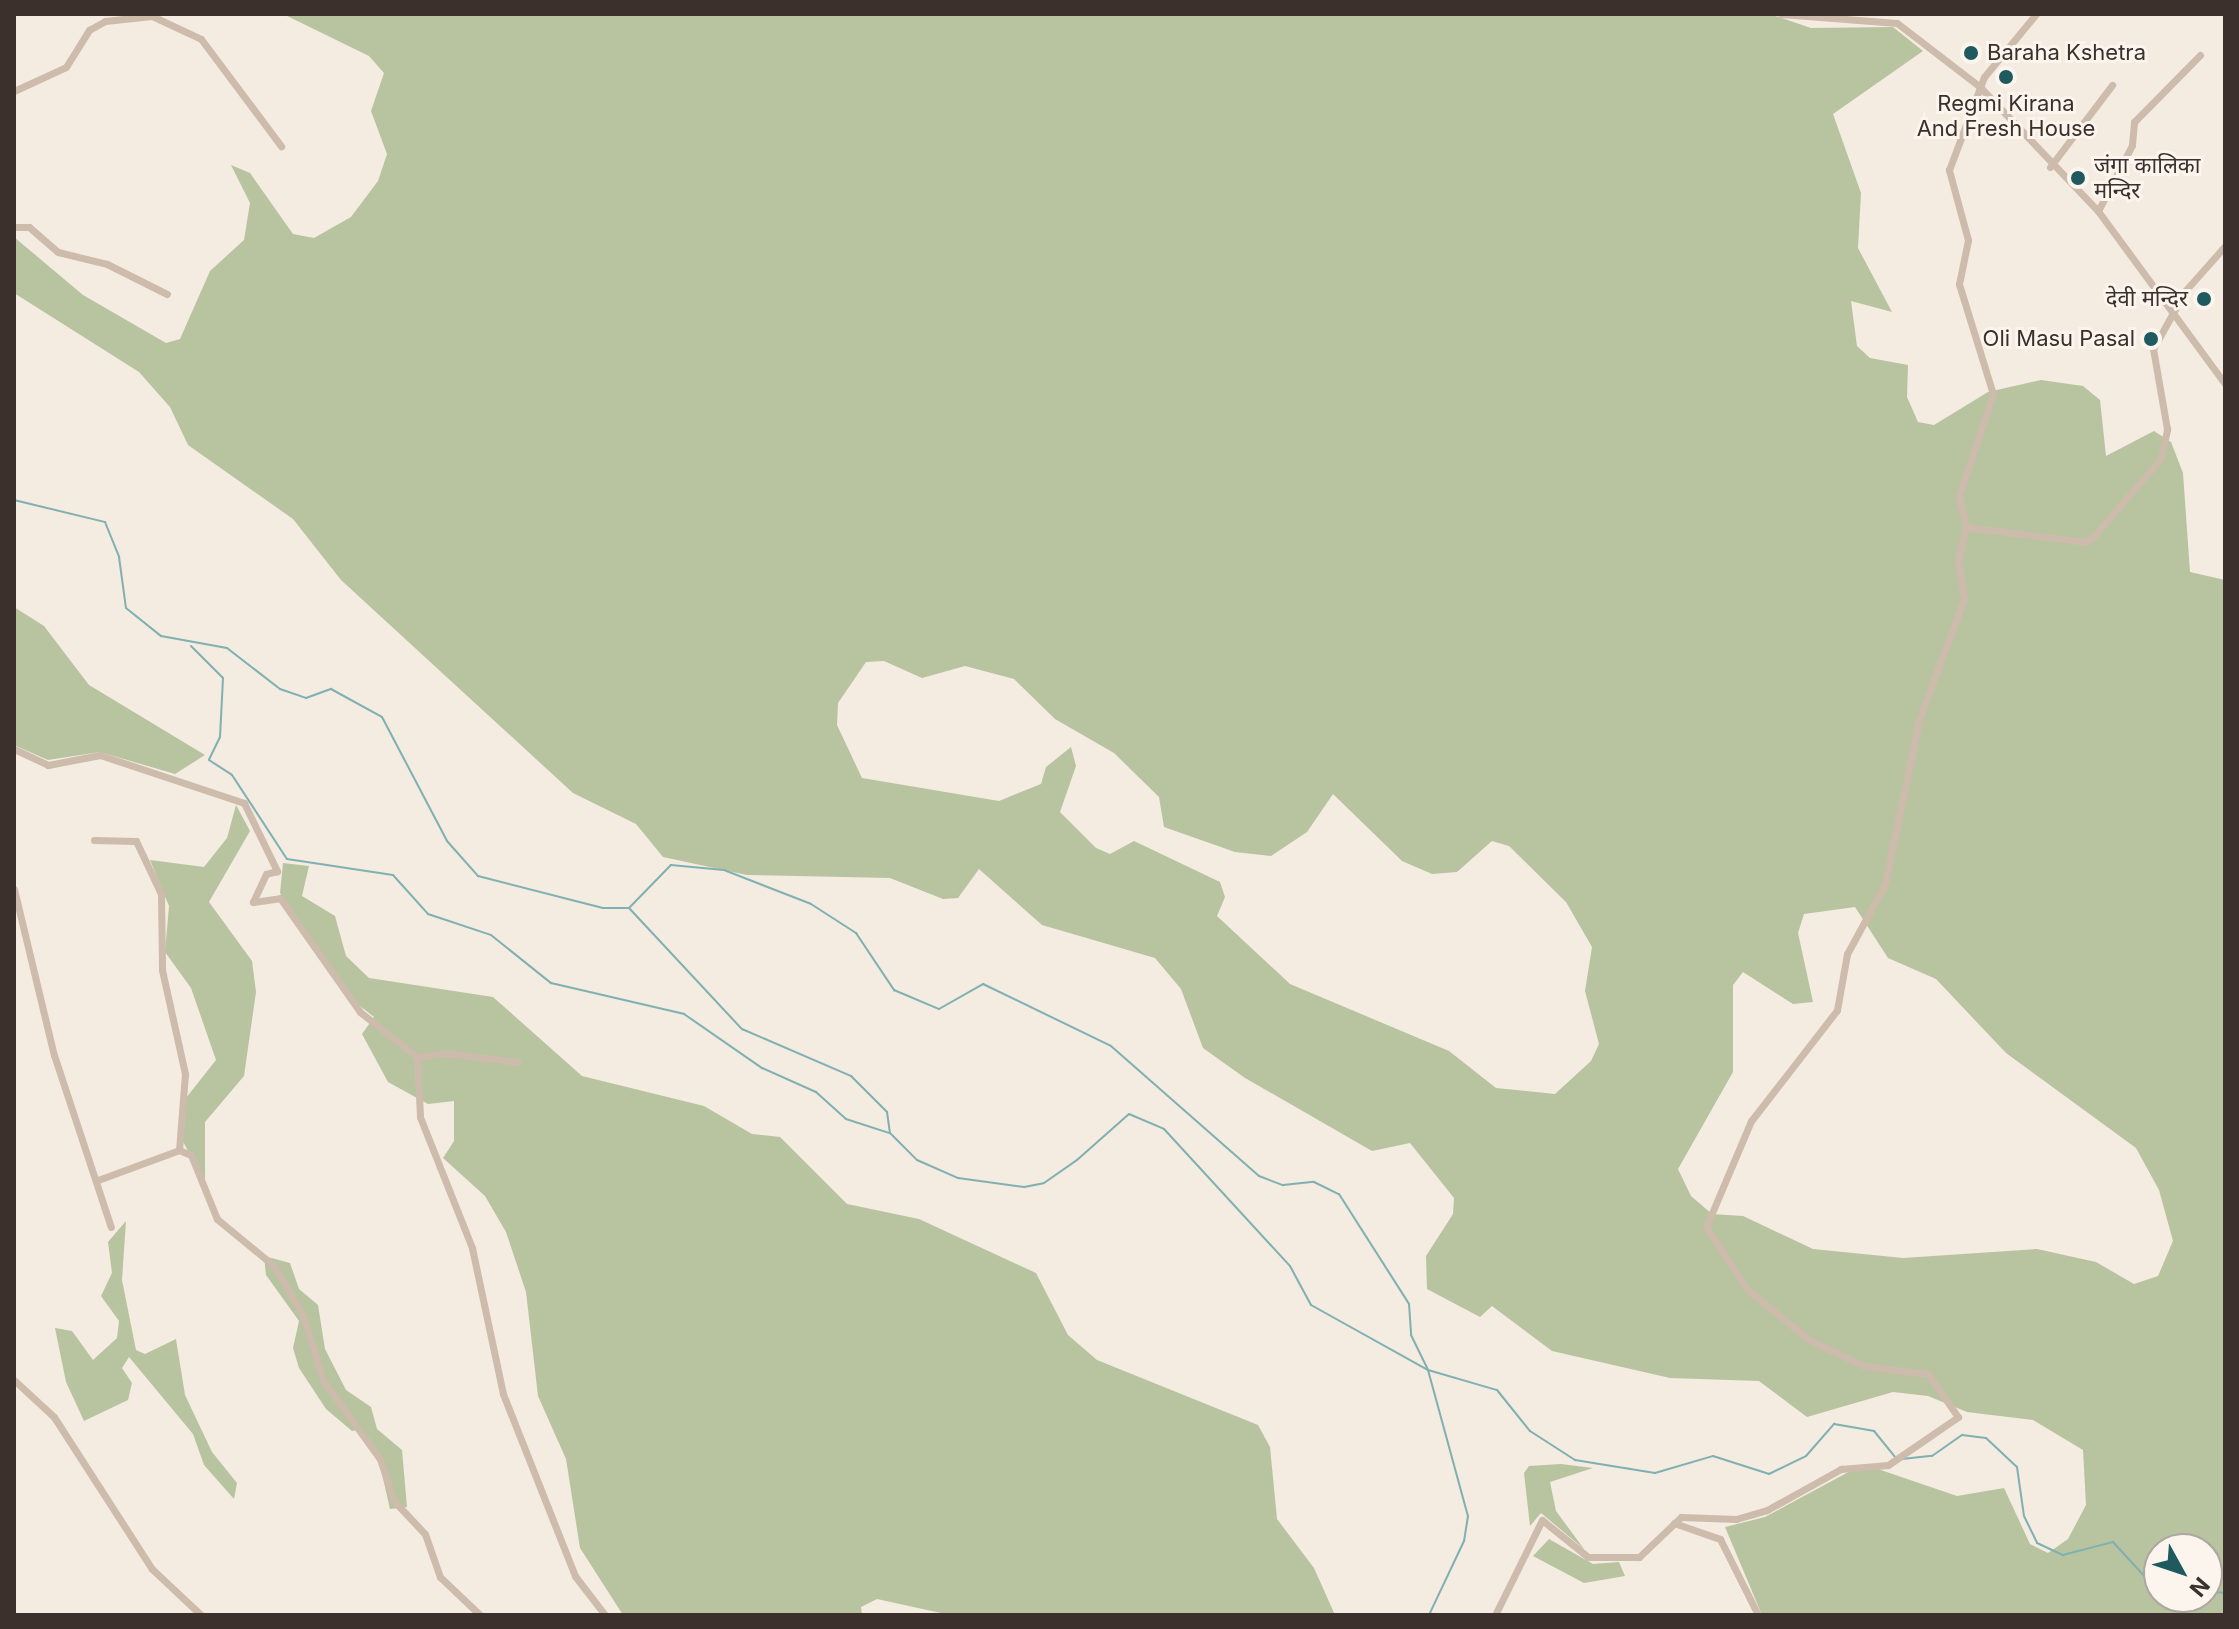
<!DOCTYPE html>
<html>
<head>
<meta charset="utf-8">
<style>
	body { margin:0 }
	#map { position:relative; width:2239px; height:1629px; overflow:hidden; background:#f4ebe1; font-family:Inter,"Noto Sans Devanagari",sans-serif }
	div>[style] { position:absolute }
	.green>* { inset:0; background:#b8c4a0 }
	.stream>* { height:2px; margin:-1px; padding:0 1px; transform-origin:1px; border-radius:1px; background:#7fb0b2 }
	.street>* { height:7px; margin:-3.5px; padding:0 3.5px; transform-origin:3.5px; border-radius:3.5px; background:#cdbbac }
	.dots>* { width:22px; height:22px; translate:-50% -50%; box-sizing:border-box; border:4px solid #fbf5ee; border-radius:50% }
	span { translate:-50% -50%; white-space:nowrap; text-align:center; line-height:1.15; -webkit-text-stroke:6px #fbf5ee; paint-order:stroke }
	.poi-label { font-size:22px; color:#3b302b }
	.left { translate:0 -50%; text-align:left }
	.right { translate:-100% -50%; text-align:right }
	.frame { position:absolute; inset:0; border:16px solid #3b302b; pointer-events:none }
	.north { position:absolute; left:2143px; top:1533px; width:80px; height:80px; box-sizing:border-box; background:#fbf5ee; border:2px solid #aea6a0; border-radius:50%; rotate:130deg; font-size:22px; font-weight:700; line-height:32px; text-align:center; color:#3b302b }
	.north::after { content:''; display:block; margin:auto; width:28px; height:36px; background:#1f5a5e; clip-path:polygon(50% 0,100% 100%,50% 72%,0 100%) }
</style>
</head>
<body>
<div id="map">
	<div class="green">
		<div style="clip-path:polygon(evenodd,283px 14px,1770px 14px,1811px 28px,1893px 27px,1923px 51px,1833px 114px,1861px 193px,1858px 248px,1892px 312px,1851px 301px,1857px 346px,1870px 358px,1908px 365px,1907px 397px,1918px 422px,1934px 425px,1988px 392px,2041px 380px,2083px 386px,2100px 400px,2106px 456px,2154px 431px,2171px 442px,2183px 473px,2190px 572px,2225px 580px,2225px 1615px,1762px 1615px,1725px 1527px,1765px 1517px,1854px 1469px,1872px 1467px,1957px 1496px,2004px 1488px,2030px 1544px,2048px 1553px,2068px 1539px,2086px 1505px,2083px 1450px,2033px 1420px,1967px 1412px,1928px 1396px,1893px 1392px,1807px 1417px,1759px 1381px,1670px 1378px,1552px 1351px,1492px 1306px,1480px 1317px,1427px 1289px,1426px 1256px,1453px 1214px,1454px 1198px,1410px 1143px,1372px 1151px,1245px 1078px,1203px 1048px,1181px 989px,1155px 958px,1042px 925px,979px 869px,958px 898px,943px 899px,890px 878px,747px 875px,663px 857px,636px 824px,573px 793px,341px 580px,293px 519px,188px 445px,170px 407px,139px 372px,14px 293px,14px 237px,83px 295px,166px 343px,180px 339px,210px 271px,244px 240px,250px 203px,231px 165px,250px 173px,293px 234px,314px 238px,351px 217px,378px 181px,387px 154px,371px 111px,384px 73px,369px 56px,283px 14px,866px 662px,884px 661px,922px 678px,965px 666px,1014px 679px,1055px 719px,1114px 753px,1159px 797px,1164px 827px,1235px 852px,1271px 856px,1307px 832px,1333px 794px,1402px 861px,1432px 874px,1457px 872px,1492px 841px,1509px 846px,1566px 902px,1592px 947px,1585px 991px,1599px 1044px,1591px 1061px,1555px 1094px,1496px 1088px,1449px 1051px,1290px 984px,1217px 916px,1225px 897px,1220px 882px,1134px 841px,1110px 854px,1096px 848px,1060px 812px,1076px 766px,1071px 747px,1046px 767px,1041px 784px,999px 801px,862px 778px,837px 725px,838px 703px,866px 662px,283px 14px,1855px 907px,1888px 958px,1936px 979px,2006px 1053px,2136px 1148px,2159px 1190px,2173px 1241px,2158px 1276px,2134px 1284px,2096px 1262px,2037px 1249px,1903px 1258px,1813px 1249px,1743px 1216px,1712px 1214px,1691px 1196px,1678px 1169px,1733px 1072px,1733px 985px,1743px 972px,1793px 1004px,1813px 1002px,1798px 933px,1804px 914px,1855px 907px,283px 14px,2159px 1549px,2207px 1549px,2207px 1597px,2159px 1597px,2159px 1549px)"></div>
		<div style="clip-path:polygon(14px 607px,44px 626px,89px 685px,205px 755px,175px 774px,100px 752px,48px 760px,14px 745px)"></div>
		<div style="clip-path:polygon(236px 805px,250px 831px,209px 902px,252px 961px,256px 992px,244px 1076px,205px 1122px,205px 1180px,179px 1135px,186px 1098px,216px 1060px,191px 988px,165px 952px,169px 906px,150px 860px,204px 867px,227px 838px)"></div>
		<div style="clip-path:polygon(283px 863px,309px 866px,302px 896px,335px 916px,346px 956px,369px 978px,493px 997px,582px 1076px,704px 1106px,752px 1134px,780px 1137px,847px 1204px,919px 1219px,1036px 1273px,1068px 1335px,1097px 1360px,1258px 1425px,1270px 1447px,1277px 1519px,1314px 1568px,1335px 1615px,950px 1615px,877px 1599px,861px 1607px,862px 1615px,623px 1615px,580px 1548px,566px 1459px,538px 1396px,526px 1292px,506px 1232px,485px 1196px,443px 1158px,454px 1141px,454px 1101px,428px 1104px,388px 1082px,362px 1034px,374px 1017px,351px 999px,280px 893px)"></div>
		<div style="clip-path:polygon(126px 1221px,122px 1280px,136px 1350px,145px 1354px,176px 1339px,185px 1395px,212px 1452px,237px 1483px,234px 1499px,204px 1465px,193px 1434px,129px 1357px,122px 1368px,132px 1383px,128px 1400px,84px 1421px,66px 1382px,55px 1328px,72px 1331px,93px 1360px,117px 1338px,119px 1321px,101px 1296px,112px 1273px,108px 1242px)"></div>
		<div style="clip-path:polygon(264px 1256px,290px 1263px,299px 1289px,318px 1305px,325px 1349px,346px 1390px,371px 1407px,377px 1429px,402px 1450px,407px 1507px,390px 1509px,377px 1452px,361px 1429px,352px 1431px,326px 1409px,299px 1368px,293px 1348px,299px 1321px,266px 1275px)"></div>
		<div style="clip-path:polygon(1561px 1464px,1593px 1468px,1550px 1482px,1556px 1511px,1584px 1549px,1541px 1513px,1530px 1526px,1524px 1473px,1529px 1466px)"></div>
		<div style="clip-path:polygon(1549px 1539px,1593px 1564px,1619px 1562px,1625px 1576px,1584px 1583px,1533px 1556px)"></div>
	</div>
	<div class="stream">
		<div style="left:14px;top:500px;width:94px;rotate:13.6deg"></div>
		<div style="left:105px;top:522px;width:38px;rotate:68deg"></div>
		<div style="left:119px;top:557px;width:51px;rotate:82.2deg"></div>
		<div style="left:126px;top:608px;width:45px;rotate:38.7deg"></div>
		<div style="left:161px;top:636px;width:67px;rotate:10.3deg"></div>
		<div style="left:227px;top:648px;width:67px;rotate:37.7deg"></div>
		<div style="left:280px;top:689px;width:28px;rotate:19deg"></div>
		<div style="left:306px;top:698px;width:27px;rotate:-20deg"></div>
		<div style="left:331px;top:689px;width:58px;rotate:28.8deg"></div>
		<div style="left:382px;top:717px;width:140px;rotate:62.3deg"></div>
		<div style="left:447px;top:841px;width:47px;rotate:48.5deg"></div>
		<div style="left:478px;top:876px;width:129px;rotate:14.4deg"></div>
		<div style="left:603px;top:908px;width:26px"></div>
		<div style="left:629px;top:908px;width:166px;rotate:47deg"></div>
		<div style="left:742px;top:1029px;width:119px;rotate:23.3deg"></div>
		<div style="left:851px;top:1076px;width:51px;rotate:45deg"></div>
		<div style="left:887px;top:1112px;width:21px;rotate:82deg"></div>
		<div style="left:890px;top:1133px;width:38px;rotate:45deg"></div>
		<div style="left:917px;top:1160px;width:45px;rotate:23.7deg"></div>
		<div style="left:958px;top:1178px;width:67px;rotate:7.8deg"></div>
		<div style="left:1024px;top:1187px;width:20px;rotate:-11deg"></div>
		<div style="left:1044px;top:1183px;width:40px;rotate:-34.9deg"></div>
		<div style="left:1077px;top:1160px;width:69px;rotate:-41.5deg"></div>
		<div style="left:1129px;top:1114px;width:38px;rotate:23deg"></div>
		<div style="left:1164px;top:1129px;width:186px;rotate:47.4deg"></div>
		<div style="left:1290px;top:1266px;width:44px;rotate:61.7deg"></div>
		<div style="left:1311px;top:1305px;width:134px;rotate:29.1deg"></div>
		<div style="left:1428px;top:1370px;width:151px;rotate:74.7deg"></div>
		<div style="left:1468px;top:1516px;width:25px;rotate:99deg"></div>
		<div style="left:1464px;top:1541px;width:82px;rotate:115.3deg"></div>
		<div style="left:191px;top:646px;width:45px;rotate:45deg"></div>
		<div style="left:223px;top:678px;width:59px;rotate:92.9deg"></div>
		<div style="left:220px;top:737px;width:25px;rotate:116deg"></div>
		<div style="left:209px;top:760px;width:27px;rotate:33deg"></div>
		<div style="left:232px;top:775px;width:100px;rotate:56.8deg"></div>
		<div style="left:287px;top:859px;width:107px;rotate:8.6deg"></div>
		<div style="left:393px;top:875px;width:52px;rotate:48.1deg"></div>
		<div style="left:428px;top:914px;width:66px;rotate:18.4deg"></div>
		<div style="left:491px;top:935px;width:77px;rotate:38.7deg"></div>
		<div style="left:551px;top:983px;width:137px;rotate:13.1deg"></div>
		<div style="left:684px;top:1014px;width:95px;rotate:34.7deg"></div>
		<div style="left:762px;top:1068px;width:59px;rotate:24deg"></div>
		<div style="left:816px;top:1092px;width:40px;rotate:42deg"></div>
		<div style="left:846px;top:1119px;width:45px;rotate:18deg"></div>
		<div style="left:629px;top:908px;width:60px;rotate:-45.7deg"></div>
		<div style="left:671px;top:865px;width:53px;rotate:5.4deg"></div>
		<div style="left:724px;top:870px;width:93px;rotate:21.3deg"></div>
		<div style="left:811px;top:904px;width:54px;rotate:32.8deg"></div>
		<div style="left:856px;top:933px;width:69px;rotate:56.3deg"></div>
		<div style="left:894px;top:990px;width:49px;rotate:22.9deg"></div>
		<div style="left:939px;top:1009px;width:51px;rotate:-29.6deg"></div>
		<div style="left:983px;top:984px;width:142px;rotate:25.8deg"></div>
		<div style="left:1111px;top:1046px;width:197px;rotate:41.3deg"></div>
		<div style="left:1259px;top:1176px;width:26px;rotate:21deg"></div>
		<div style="left:1283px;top:1185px;width:31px;rotate:-6deg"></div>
		<div style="left:1314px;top:1182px;width:28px;rotate:26deg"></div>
		<div style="left:1339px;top:1194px;width:130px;rotate:57.5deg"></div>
		<div style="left:1409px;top:1304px;width:31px;rotate:86deg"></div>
		<div style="left:1411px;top:1335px;width:39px;rotate:64deg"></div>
		<div style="left:1428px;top:1370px;width:72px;rotate:16.2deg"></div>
		<div style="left:1497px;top:1390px;width:53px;rotate:51.2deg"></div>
		<div style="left:1530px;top:1431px;width:54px;rotate:32.8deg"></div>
		<div style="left:1575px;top:1460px;width:81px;rotate:9.2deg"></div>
		<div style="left:1655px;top:1473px;width:60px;rotate:-16.3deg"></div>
		<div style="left:1713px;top:1456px;width:59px;rotate:17.8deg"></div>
		<div style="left:1769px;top:1474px;width:41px;rotate:-25.9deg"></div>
		<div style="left:1806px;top:1456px;width:43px;rotate:-48.8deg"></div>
		<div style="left:1834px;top:1424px;width:41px;rotate:9.9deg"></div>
		<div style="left:1874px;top:1431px;width:35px;rotate:51deg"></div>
		<div style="left:1902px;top:1459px;width:30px;rotate:-6deg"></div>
		<div style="left:1932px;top:1456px;width:37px;rotate:-35deg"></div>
		<div style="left:1962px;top:1435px;width:24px;rotate:7deg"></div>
		<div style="left:1986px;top:1438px;width:42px;rotate:43.1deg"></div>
		<div style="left:2017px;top:1467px;width:49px;rotate:81.9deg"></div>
		<div style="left:2024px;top:1516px;width:30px;rotate:64deg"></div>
		<div style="left:2037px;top:1543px;width:29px;rotate:25deg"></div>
		<div style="left:2063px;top:1555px;width:52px;rotate:-14.6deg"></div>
		<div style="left:2113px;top:1542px;width:68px;rotate:47.4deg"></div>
		<div style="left:2207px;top:1591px;width:18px;rotate:6deg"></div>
	</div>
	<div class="street">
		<div style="left:1781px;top:14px;width:116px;rotate:4.4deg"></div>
		<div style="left:1897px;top:23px;width:105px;rotate:37.6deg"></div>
		<div style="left:1980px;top:87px;width:171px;rotate:46.4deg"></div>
		<div style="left:2098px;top:211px;width:215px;rotate:53.7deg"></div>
		<div style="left:14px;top:91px;width:57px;rotate:-24.8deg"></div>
		<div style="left:66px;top:67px;width:44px;rotate:-58.1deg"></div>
		<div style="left:89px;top:30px;width:18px;rotate:-29deg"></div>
		<div style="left:105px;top:21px;width:47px;rotate:-6.1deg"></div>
		<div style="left:152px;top:16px;width:54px;rotate:25.1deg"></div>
		<div style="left:201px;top:39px;width:134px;rotate:53.2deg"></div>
		<div style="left:2050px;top:167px;width:103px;rotate:-52.9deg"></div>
		<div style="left:2098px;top:211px;width:74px;rotate:-62.7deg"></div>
		<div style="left:2132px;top:145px;width:23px;rotate:-85deg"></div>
		<div style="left:2134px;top:122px;width:94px;rotate:-45.4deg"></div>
		<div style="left:14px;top:227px;width:15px"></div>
		<div style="left:29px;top:227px;width:38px;rotate:41deg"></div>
		<div style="left:58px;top:252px;width:50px;rotate:13.8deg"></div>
		<div style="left:107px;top:264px;width:67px;rotate:26.6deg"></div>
		<div style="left:1966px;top:527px;width:121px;rotate:7.1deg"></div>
		<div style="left:2086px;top:542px;width:10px;rotate:-37deg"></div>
		<div style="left:2094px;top:536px;width:103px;rotate:-49.3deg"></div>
		<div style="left:2161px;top:458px;width:30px;rotate:-78deg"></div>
		<div style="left:2167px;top:429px;width:81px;rotate:-99.9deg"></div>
		<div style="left:2153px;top:349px;width:66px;rotate:-61.1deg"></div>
		<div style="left:2185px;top:291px;width:60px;rotate:-48.4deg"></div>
		<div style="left:14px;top:749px;width:38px;rotate:25deg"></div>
		<div style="left:48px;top:765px;width:53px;rotate:-10.9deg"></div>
		<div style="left:100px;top:755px;width:152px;rotate:18.4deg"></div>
		<div style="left:244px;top:803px;width:76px;rotate:64.1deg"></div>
		<div style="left:277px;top:871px;width:11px;rotate:165deg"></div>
		<div style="left:266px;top:874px;width:31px;rotate:115deg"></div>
		<div style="left:253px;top:902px;width:27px;rotate:-8deg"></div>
		<div style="left:280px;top:898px;width:139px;rotate:54.9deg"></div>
		<div style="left:360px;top:1012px;width:73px;rotate:38.3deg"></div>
		<div style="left:417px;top:1057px;width:28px;rotate:-8deg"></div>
		<div style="left:445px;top:1053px;width:73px;rotate:7.1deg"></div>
		<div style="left:94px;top:840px;width:42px;rotate:1.4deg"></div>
		<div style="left:136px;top:841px;width:59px;rotate:64.7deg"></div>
		<div style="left:161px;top:894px;width:76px;rotate:89.2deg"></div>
		<div style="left:162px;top:970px;width:107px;rotate:77.5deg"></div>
		<div style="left:185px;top:1074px;width:76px;rotate:94.5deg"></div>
		<div style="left:14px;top:889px;width:171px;rotate:76.5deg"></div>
		<div style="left:54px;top:1055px;width:181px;rotate:71.7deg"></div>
		<div style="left:417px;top:1057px;width:60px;rotate:87.1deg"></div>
		<div style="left:420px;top:1117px;width:141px;rotate:68.3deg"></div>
		<div style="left:472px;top:1248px;width:149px;rotate:78deg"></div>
		<div style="left:503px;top:1394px;width:196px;rotate:68.4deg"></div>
		<div style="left:575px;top:1576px;width:49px;rotate:52.4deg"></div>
		<div style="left:98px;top:1180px;width:86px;rotate:-20.3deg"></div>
		<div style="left:179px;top:1150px;width:13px;rotate:23deg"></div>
		<div style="left:191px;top:1155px;width:69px;rotate:67.9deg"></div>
		<div style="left:217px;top:1219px;width:74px;rotate:39.5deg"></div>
		<div style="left:274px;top:1266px;width:57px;rotate:59.4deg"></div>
		<div style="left:303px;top:1315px;width:68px;rotate:72.9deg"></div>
		<div style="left:323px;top:1380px;width:97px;rotate:54.2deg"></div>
		<div style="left:380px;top:1459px;width:44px;rotate:71.6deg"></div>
		<div style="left:394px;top:1501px;width:45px;rotate:46.8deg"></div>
		<div style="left:425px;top:1534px;width:46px;rotate:70.8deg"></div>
		<div style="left:440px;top:1577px;width:55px;rotate:43.5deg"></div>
		<div style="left:14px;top:1380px;width:54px;rotate:42.8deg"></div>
		<div style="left:54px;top:1417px;width:181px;rotate:57.2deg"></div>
		<div style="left:152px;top:1569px;width:67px;rotate:43.2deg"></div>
		<div style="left:1674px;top:1523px;width:49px;rotate:19.2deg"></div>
		<div style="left:1720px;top:1539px;width:85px;rotate:63.4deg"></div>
		<div style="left:1495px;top:1615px;width:106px;rotate:-63.7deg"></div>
		<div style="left:1542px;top:1520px;width:59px;rotate:38.8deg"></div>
		<div style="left:1588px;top:1557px;width:51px"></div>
		<div style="left:1639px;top:1557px;width:58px;rotate:-43.6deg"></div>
		<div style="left:1681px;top:1517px;width:55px;rotate:2.1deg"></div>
		<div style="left:1736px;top:1519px;width:32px;rotate:-16deg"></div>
		<div style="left:1767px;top:1510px;width:85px;rotate:-29deg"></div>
		<div style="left:1841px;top:1469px;width:47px;rotate:-4.9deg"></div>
		<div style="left:1888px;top:1465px;width:85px;rotate:-34.4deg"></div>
		<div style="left:1958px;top:1417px;width:52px;rotate:-124.9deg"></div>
		<div style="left:1928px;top:1374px;width:64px;rotate:-172.9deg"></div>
		<div style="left:1864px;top:1366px;width:62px;rotate:-154.3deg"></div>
		<div style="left:1808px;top:1339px;width:79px;rotate:-140.7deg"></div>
		<div style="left:1747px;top:1289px;width:74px;rotate:-123.5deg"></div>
		<div style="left:1706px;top:1227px;width:115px;rotate:-67deg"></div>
		<div style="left:1751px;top:1121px;width:140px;rotate:-52.2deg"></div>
		<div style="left:1837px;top:1010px;width:57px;rotate:-79.9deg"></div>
		<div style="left:1847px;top:954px;width:80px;rotate:-61.5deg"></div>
		<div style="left:1885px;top:884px;width:167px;rotate:-78.3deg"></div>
		<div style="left:1919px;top:720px;width:129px;rotate:-69.6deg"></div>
		<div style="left:1964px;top:599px;width:38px;rotate:-99deg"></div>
		<div style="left:1958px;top:561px;width:35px;rotate:-77deg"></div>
		<div style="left:1966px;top:527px;width:32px;rotate:-103deg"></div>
		<div style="left:1959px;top:496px;width:108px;rotate:-71.6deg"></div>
		<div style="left:1993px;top:394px;width:115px;rotate:-107.2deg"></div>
		<div style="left:1959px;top:284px;width:45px;rotate:-78.4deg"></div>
		<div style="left:1968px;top:240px;width:73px;rotate:-105.2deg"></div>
		<div style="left:1949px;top:170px;width:99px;rotate:-69.4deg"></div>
		<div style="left:1984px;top:77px;width:82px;rotate:-50.5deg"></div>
	</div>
	<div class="dots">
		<div style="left:1971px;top:53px;background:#1f5a5e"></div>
		<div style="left:2006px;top:77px;background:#1f5a5e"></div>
		<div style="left:2078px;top:178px;background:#1f5a5e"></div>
		<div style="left:2204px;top:299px;background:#1f5a5e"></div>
		<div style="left:2151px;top:339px;background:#1f5a5e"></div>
	</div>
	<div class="poi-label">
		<span class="left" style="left:1987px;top:53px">Baraha Kshetra</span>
		<span style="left:2006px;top:116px">Regmi Kirana<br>And Fresh House</span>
		<span class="left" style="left:2094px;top:178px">जंगा कालिका<br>मन्दिर</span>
		<span class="right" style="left:2188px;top:299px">देवी मन्दिर</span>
		<span class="right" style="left:2135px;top:339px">Oli Masu Pasal</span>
	</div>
	<div class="frame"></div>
	<div class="north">N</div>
</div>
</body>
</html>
